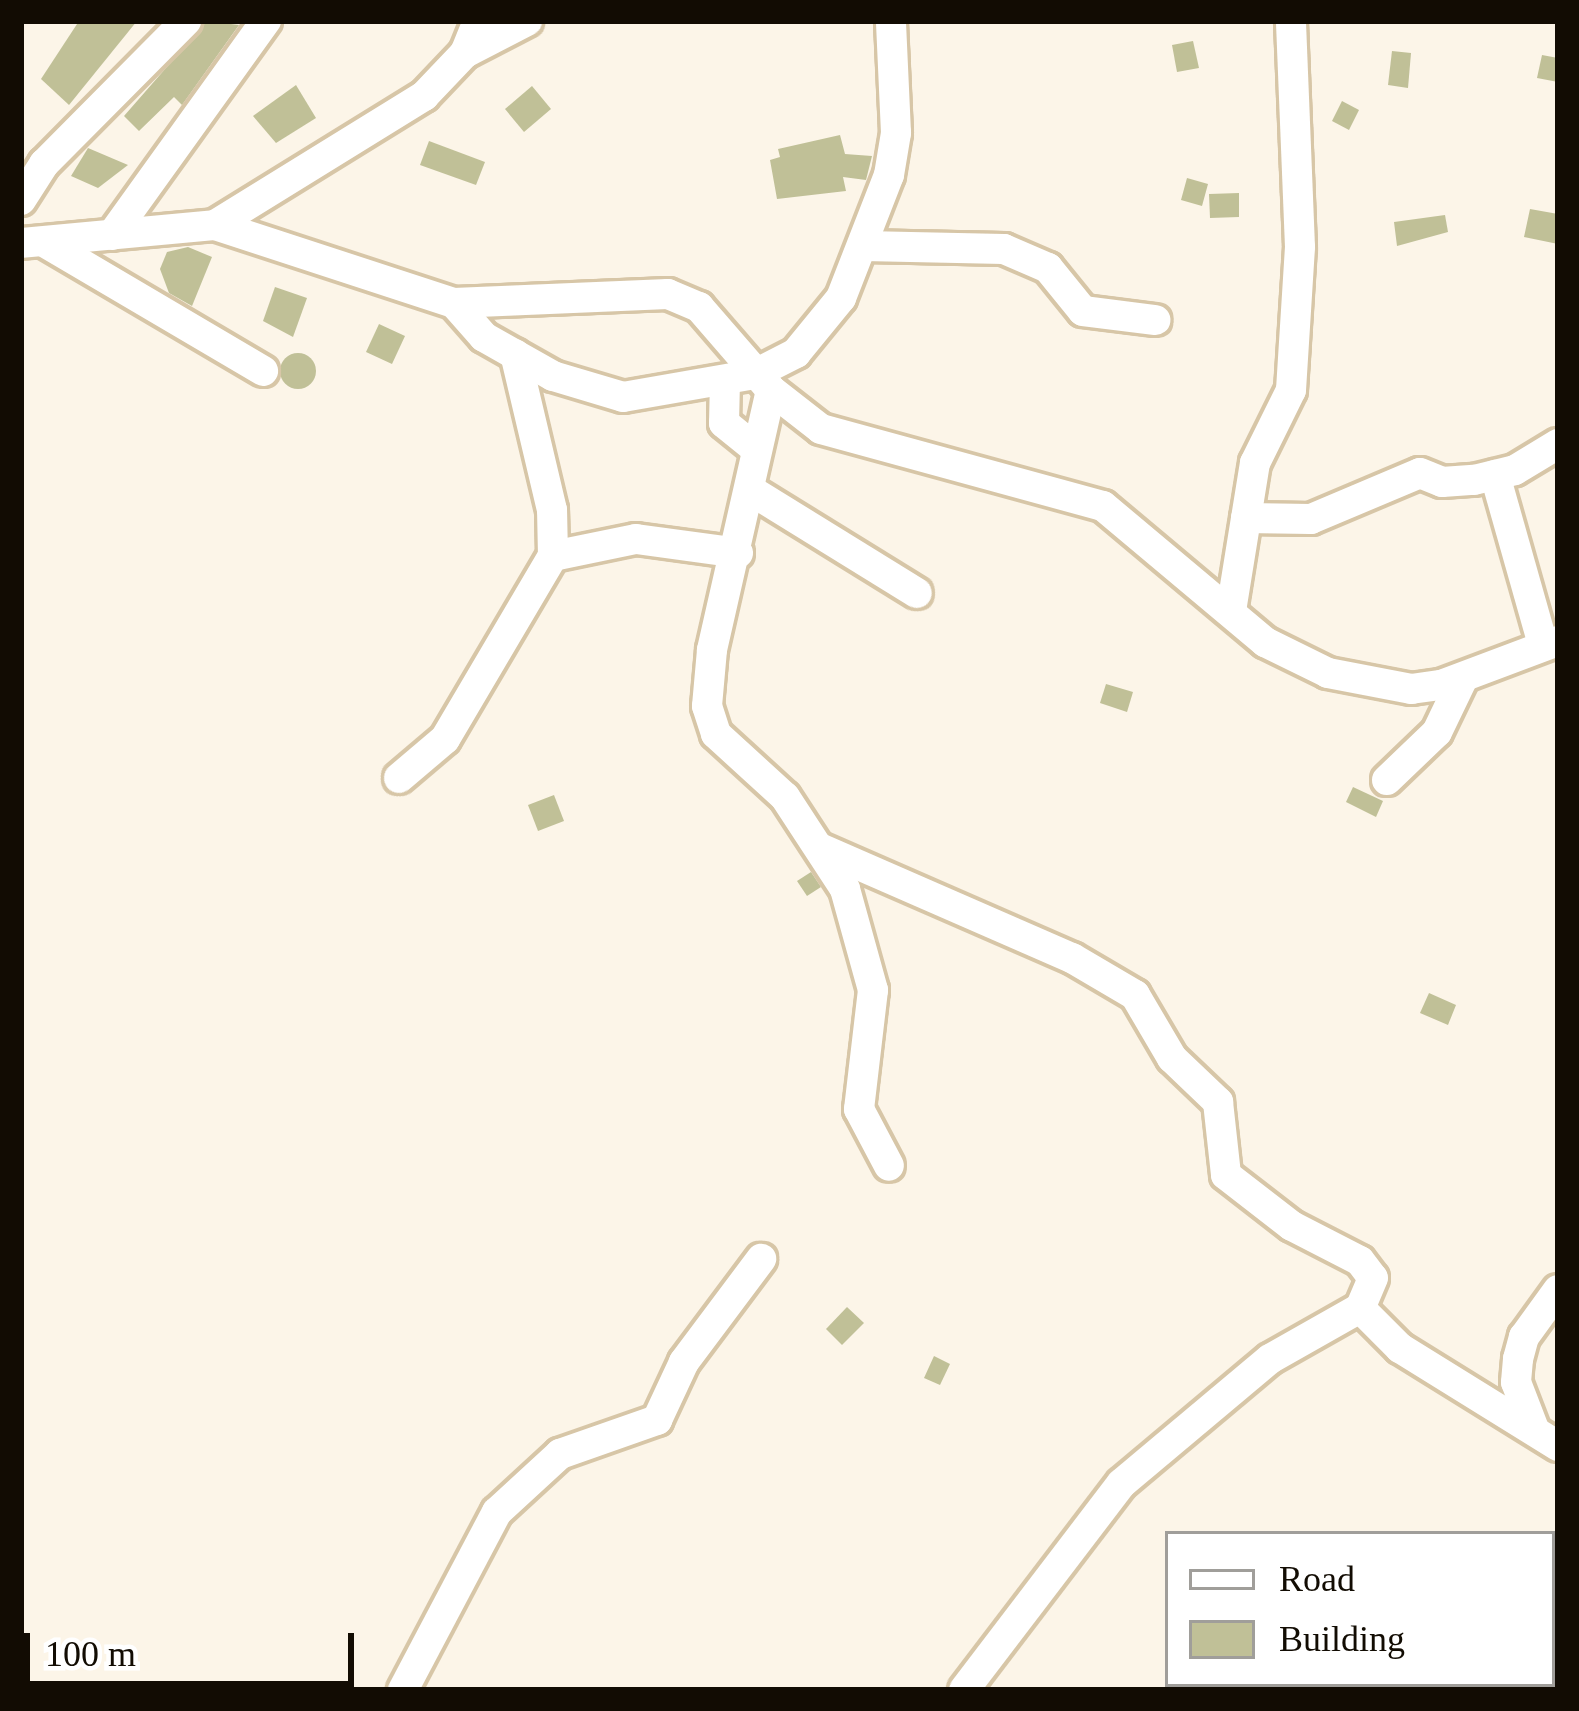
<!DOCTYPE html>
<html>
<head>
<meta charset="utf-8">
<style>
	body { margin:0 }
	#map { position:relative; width:1579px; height:1711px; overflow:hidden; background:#fcf5e8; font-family:Georgia,serif }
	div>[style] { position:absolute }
	.building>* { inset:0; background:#c0c097 }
	.round { border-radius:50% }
	.roads { filter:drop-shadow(3px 0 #d7c6a7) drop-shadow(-3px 0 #d7c6a7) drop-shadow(0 3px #d7c6a7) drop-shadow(0 -3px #d7c6a7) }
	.minor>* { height:30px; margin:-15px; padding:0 15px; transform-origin:15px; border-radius:15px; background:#fff }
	span { translate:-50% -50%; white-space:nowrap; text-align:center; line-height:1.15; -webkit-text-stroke:9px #fff; paint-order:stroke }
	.frame { position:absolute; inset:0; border:24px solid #120c03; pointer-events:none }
	.legend { position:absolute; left:1165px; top:1531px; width:390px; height:156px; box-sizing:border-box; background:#fff; border:3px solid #a09e9a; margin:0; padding:15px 21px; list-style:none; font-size:36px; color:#120c03 }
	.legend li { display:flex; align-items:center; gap:24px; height:60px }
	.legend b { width:60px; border:3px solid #a09e9a }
	.scale { position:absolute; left:24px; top:1633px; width:330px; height:54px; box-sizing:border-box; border:6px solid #120c03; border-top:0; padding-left:15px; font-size:36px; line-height:42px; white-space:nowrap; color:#120c03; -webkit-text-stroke:9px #fff; paint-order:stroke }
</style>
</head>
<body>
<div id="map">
	<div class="building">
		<div style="clip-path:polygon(79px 21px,137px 21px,69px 105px,41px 79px)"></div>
		<div style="clip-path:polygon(207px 21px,239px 25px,182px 105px,174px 97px,139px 131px,124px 116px)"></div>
		<div style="clip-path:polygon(1193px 41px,1199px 68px,1177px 72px,1172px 45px)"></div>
		<div style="clip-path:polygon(1392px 51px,1411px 53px,1408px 88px,1388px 85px)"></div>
		<div style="clip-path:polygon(1542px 55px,1558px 58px,1558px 82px,1537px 78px)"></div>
		<div style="clip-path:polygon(296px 85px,316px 118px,276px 143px,253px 116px)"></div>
		<div style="clip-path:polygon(532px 86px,551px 109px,524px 132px,505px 109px)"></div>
		<div style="clip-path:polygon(1342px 101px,1359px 110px,1349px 130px,1332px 121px)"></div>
		<div style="clip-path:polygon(840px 135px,845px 154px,872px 156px,866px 180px,843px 177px,846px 191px,777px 199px,770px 160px,780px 157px,778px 149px)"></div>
		<div style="clip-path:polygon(429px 141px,485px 162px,476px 185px,420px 165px)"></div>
		<div style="clip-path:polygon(88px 148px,128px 165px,98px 188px,71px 176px)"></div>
		<div style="clip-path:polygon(1187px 178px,1208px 184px,1202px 206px,1181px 200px)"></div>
		<div style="clip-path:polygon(1239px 193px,1239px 217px,1210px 218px,1209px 194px)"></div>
		<div style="clip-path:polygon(1530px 209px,1558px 214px,1558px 244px,1524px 237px)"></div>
		<div style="clip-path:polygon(1445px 215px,1448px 232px,1397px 246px,1394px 222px)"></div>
		<div style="clip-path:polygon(188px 247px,212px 257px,192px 306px,169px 293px,160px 269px,167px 252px)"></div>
		<div style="clip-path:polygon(275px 287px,307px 298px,293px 337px,263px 321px)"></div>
		<div style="clip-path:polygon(379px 324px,405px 336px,392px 364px,366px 352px)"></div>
		<div class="round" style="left:280px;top:353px;width:36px;height:36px"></div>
		<div style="clip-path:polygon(1106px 684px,1133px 692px,1127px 712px,1100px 703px)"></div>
		<div style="clip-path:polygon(1353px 787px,1383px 801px,1376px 817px,1346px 802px)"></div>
		<div style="clip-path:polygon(554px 795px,564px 821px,538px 831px,528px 805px)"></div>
		<div style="clip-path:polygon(811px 872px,821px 887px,807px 896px,797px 881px)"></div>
		<div style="clip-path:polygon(1429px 993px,1456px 1005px,1448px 1025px,1420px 1013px)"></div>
		<div style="clip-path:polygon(847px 1307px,864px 1323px,842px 1345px,826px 1329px)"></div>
		<div style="clip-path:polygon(934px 1356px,950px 1364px,940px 1385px,924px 1378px)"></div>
	</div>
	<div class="roads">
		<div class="minor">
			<div style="left:465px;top:53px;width:70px;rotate:-27.3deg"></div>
			<div style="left:21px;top:200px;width:43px;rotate:-57.4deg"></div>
			<div style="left:44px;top:164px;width:202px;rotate:-45.2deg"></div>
			<div style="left:215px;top:225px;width:246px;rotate:-31.7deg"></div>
			<div style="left:424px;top:96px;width:59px;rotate:-46.4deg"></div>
			<div style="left:465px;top:53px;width:35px;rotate:-68deg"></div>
			<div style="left:112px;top:235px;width:264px;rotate:-54.3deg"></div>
			<div style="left:21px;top:243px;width:195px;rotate:-5.3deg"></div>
			<div style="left:215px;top:225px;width:251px;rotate:18.1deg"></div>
			<div style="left:454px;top:303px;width:214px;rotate:-2.4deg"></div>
			<div style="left:668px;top:294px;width:34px;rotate:23deg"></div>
			<div style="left:699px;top:307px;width:110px;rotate:49.1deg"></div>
			<div style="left:771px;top:390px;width:63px;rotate:38deg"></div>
			<div style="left:821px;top:429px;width:292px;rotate:15.3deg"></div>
			<div style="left:1103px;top:506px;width:212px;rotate:40deg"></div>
			<div style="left:1265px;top:642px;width:70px;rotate:26.2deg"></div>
			<div style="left:1328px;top:673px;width:85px;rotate:10.9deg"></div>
			<div style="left:1411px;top:689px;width:30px;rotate:-8deg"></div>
			<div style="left:1441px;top:685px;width:125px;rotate:-20.6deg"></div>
			<div style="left:46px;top:243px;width:252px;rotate:30.5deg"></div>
			<div style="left:864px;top:246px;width:140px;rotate:1.2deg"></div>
			<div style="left:1004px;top:249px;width:48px;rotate:23.4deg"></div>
			<div style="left:1048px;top:268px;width:55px;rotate:50.9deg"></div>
			<div style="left:1083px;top:311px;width:73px;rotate:7.1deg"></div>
			<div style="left:454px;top:303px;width:45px;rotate:48.6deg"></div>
			<div style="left:484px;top:337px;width:79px;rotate:29.5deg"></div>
			<div style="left:553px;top:376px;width:73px;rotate:16.7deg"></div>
			<div style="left:623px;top:397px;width:134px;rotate:-9.9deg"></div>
			<div style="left:755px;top:374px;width:46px;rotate:-27.1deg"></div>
			<div style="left:796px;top:353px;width:71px;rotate:-50.7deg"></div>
			<div style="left:841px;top:298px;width:132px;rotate:-68.7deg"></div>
			<div style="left:889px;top:175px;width:43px;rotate:-80.5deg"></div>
			<div style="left:896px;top:133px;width:112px;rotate:-92.6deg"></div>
			<div style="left:725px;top:380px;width:43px;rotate:91.3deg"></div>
			<div style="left:724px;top:423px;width:41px;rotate:39.1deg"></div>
			<div style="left:771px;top:390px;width:267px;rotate:102.8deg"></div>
			<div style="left:712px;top:650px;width:56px;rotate:95.1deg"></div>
			<div style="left:707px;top:706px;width:29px;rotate:72deg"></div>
			<div style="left:716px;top:734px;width:93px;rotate:42.4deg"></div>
			<div style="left:785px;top:797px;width:110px;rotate:56.9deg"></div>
			<div style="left:845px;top:889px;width:105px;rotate:74.5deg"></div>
			<div style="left:873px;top:990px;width:120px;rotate:96.7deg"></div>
			<div style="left:859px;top:1109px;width:64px;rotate:62.2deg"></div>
			<div style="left:1495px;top:475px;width:177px;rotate:74.2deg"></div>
			<div style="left:750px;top:490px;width:196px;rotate:31.7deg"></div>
			<div style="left:1246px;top:518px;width:65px;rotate:0.9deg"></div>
			<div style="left:1311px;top:519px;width:118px;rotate:-22.9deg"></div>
			<div style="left:1420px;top:473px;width:24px;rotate:22deg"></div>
			<div style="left:1442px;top:482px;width:32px;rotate:-4deg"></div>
			<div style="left:1474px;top:480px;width:42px;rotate:-13.7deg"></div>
			<div style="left:1515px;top:470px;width:50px;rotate:-31.2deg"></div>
			<div style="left:553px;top:556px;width:85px;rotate:-11.6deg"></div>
			<div style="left:636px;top:539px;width:103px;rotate:7.8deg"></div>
			<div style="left:1231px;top:611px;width:150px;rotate:-80.8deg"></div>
			<div style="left:1255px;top:463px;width:81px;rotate:-63.7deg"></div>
			<div style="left:1291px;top:390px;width:143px;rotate:-86.4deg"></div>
			<div style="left:1300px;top:247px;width:226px;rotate:-92.3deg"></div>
			<div style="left:399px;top:778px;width:60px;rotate:-40.3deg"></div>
			<div style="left:445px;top:739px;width:212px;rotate:-59.5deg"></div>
			<div style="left:553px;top:556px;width:46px;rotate:-91.2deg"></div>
			<div style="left:552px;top:510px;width:160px;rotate:-103.3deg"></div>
			<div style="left:1387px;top:780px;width:69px;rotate:-43.8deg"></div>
			<div style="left:1437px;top:732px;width:58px;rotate:-64.3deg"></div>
			<div style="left:822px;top:849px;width:273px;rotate:23.6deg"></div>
			<div style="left:1072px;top:958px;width:73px;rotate:30.4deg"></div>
			<div style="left:1135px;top:995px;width:73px;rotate:59.6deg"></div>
			<div style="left:1172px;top:1058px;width:64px;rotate:43.7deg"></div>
			<div style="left:1218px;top:1102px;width:73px;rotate:83.7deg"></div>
			<div style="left:1226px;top:1175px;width:83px;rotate:37.7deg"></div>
			<div style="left:1292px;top:1226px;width:76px;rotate:27.2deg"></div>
			<div style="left:1360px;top:1261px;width:21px;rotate:53deg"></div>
			<div style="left:1373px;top:1278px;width:33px;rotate:113deg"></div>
			<div style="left:1360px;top:1308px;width:103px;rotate:150.5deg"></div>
			<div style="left:1270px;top:1359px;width:194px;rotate:140deg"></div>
			<div style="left:1121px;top:1484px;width:259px;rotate:127.3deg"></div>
			<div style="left:1360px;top:1308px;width:57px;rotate:45deg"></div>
			<div style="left:1400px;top:1348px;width:186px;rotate:31.8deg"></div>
			<div style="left:1534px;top:1429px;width:50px;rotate:-111deg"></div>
			<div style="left:1516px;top:1382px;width:23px;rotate:-85deg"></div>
			<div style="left:1518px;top:1359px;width:23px;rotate:-75deg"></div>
			<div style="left:1524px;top:1337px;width:58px;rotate:-54.1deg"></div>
			<div style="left:403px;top:1690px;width:201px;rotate:-62.2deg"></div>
			<div style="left:497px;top:1512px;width:86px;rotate:-42.6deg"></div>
			<div style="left:560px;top:1454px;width:103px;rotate:-19.3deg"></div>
			<div style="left:657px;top:1420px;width:64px;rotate:-65deg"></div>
			<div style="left:684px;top:1362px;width:129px;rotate:-53.2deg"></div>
		</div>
	</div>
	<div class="frame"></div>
	<ul class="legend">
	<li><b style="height:15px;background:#fff"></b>Road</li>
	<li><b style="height:33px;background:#c0c097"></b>Building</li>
	</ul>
	<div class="scale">100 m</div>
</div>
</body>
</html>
